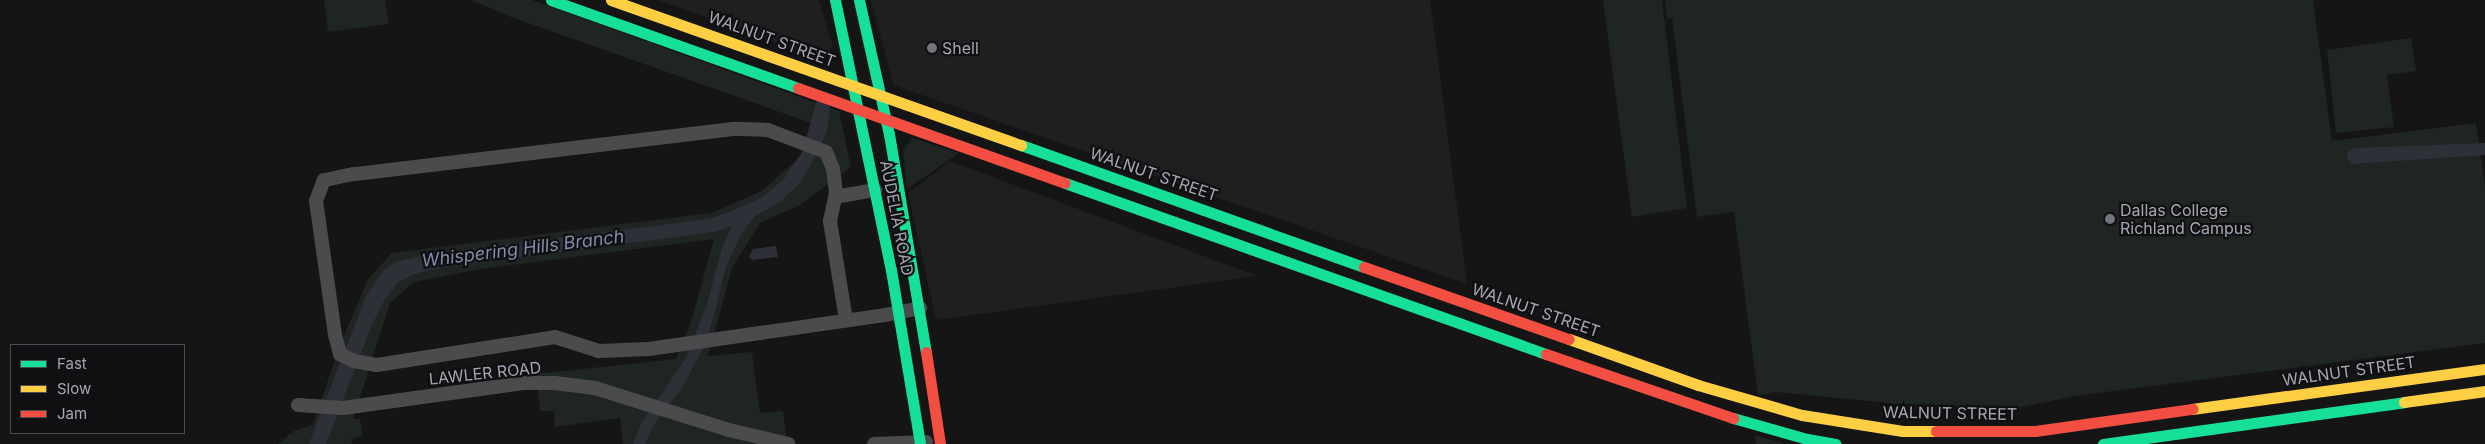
<!DOCTYPE html>
<html>
<head>
<meta charset="utf-8">
<style>
	body { margin:0 }
	#map { position:relative; width:2485px; height:444px; overflow:hidden; background:#151515; font-family:Inter,sans-serif }
	div>[style] { position:absolute }
	.built>* { inset:0; background:#1f1f20 }
	.green>* { inset:0; background:#1f2522 }
	.water>* { inset:0; background:#2e3038 }
	.street>* { height:14px; margin:-7px; padding:0 7px; transform-origin:7px; border-radius:7px; background:#4b4b4e }
	.fast>* { height:11px; margin:-5.5px; padding:0 5.5px; transform-origin:5.5px; border-radius:5.5px; background:#16e098 }
	.slow>* { height:11px; margin:-5.5px; padding:0 5.5px; transform-origin:5.5px; border-radius:5.5px; background:#ffcf43 }
	.jam>* { height:11px; margin:-5.5px; padding:0 5.5px; transform-origin:5.5px; border-radius:5.5px; background:#f24e42 }
	.dots>* { width:14px; height:14px; translate:-50% -50%; box-sizing:border-box; border:2px solid #100f11; border-radius:50% }
	span { translate:-50% -50%; white-space:nowrap; text-align:center; line-height:1.15; -webkit-text-stroke:4.5px #100f11; paint-order:stroke }
	.street-label { font-size:16px; color:#a7a7b4 }
	.poi-label { font-size:16px; color:#a7a7b4 }
	.left { translate:0 -50%; text-align:left }
	.water-label { font-size:18px; color:#828cac; font-style:italic }
	.legend { position:absolute; left:10px; top:344px; width:175px; height:90px; box-sizing:border-box; background:#100f11; border:1px solid #4c4c52; margin:0; padding:6px 9px; list-style:none; font-size:15px; color:#a7a7b4 }
	.legend li { display:flex; align-items:center; gap:10px; height:25px }
	.legend b { width:25px; border:1px solid #4c4c52 }
</style>
</head>
<body>
<div id="map">
	<div class="built">
		<div style="clip-path:polygon(658px 0,819px 0,833px 47px,819px 58px)"></div>
		<div style="clip-path:polygon(871px 0,1430px 0,1467px 284px,893px 85px)"></div>
		<div style="clip-path:polygon(950px 161px,1257px 276px,936px 320px,908px 193px)"></div>
	</div>
	<div class="green">
		<div style="clip-path:polygon(324px 0,385px 0,389px 24px,328px 32px)"></div>
		<div style="clip-path:polygon(471px 0,532px 0,839px 111px,851px 167px,800px 205px,760px 223px,732px 268px,708px 356px,752px 352px,760px 413px,783px 411px,787px 444px,623px 444px,620px 418px,555px 427px,554px 411px,540px 411px,536px 374px,676px 359px,691px 322px,714px 239px,481px 269px,414px 282px,390px 303px,353px 419px,360px 419px,363px 436px,351px 439px,352px 444px,278px 444px,294px 431px,313px 425px,338px 350px,368px 279px,392px 253px,711px 213px,762px 191px,804px 153px,814px 124px,511px 17px)"></div>
		<div style="clip-path:polygon(1603px 0,1662px 0,1687px 208px,1632px 217px)"></div>
		<div style="clip-path:polygon(1665px 0,2313px 0,2332px 141px,2476px 123px,2485px 186px,2485px 343px,2075px 396px,2016px 408px,1899px 404px,1776px 392px,1758px 395px,1734px 212px,1697px 217px,1672px 18px,1667px 18px)"></div>
		<div style="clip-path:polygon(2411px 38px,2416px 71px,2387px 75px,2394px 127px,2336px 133px,2327px 50px)"></div>
		<div style="clip-path:polygon(913px 138px,959px 153px,907px 189px,903px 150px)"></div>
		<div style="clip-path:polygon(1755px 435px,1785px 444px,1756px 444px)"></div>
	</div>
	<div class="water">
		<div style="clip-path:polygon(817px 100px,830px 106px,827px 131px,812px 163px,800px 183px,782px 200px,754px 217px,741px 234px,725px 270px,715px 312px,703px 349px,683px 386px,653px 426px,645px 444px,633px 444px,641px 424px,686px 358px,707px 304px,722px 248px,732px 226px,714px 232px,439px 268px,414px 274px,398px 282px,384px 301px,371px 327px,326px 444px,309px 444px,366px 296px,384px 270px,395px 262px,429px 254px,709px 219px,727px 213px,761px 198px,783px 180px,802px 152px)"></div>
		<div style="clip-path:polygon(2485px 143px,2485px 155px,2352px 164px,2347px 159px,2348px 152px,2355px 148px)"></div>
		<div style="clip-path:polygon(776px 246px,778px 257px,752px 260px,749px 257px,753px 249px)"></div>
	</div>
	<div class="street">
		<div style="left:835px;top:197px;width:41px;rotate:-9.9deg"></div>
		<div style="left:846px;top:320px;width:100px;rotate:-99.2deg"></div>
		<div style="left:830px;top:221px;width:29px;rotate:-78deg"></div>
		<div style="left:836px;top:193px;width:24px;rotate:-97deg"></div>
		<div style="left:833px;top:169px;width:18px;rotate:-112deg"></div>
		<div style="left:826px;top:152px;width:62px;rotate:-159.2deg"></div>
		<div style="left:768px;top:130px;width:35px;rotate:-178deg"></div>
		<div style="left:733px;top:129px;width:383px;rotate:173.2deg"></div>
		<div style="left:353px;top:174px;width:30px;rotate:168deg"></div>
		<div style="left:324px;top:180px;width:22px;rotate:111deg"></div>
		<div style="left:316px;top:201px;width:135px;rotate:81.9deg"></div>
		<div style="left:335px;top:335px;width:20px;rotate:75deg"></div>
		<div style="left:340px;top:354px;width:16px;rotate:27deg"></div>
		<div style="left:354px;top:361px;width:23px;rotate:10deg"></div>
		<div style="left:377px;top:365px;width:180px;rotate:-8.9deg"></div>
		<div style="left:555px;top:337px;width:46px;rotate:17.7deg"></div>
		<div style="left:599px;top:351px;width:50px;rotate:-2.3deg"></div>
		<div style="left:649px;top:349px;width:238px;rotate:-8.2deg"></div>
		<div style="left:885px;top:315px;width:36px;rotate:-11deg"></div>
		<div style="left:298px;top:405px;width:45px;rotate:3.8deg"></div>
		<div style="left:343px;top:408px;width:182px;rotate:-7.9deg"></div>
		<div style="left:523px;top:383px;width:32px"></div>
		<div style="left:555px;top:383px;width:40px;rotate:7.1deg"></div>
		<div style="left:595px;top:388px;width:140px;rotate:17.4deg"></div>
		<div style="left:729px;top:430px;width:61px;rotate:13.3deg"></div>
		<div style="left:874px;top:444px;width:52px;rotate:-2.2deg"></div>
	</div>
	<div class="fast">
		<div style="left:551px;top:0;width:262px;rotate:19.6deg"></div>
		<div style="left:835px;top:0;width:276px;rotate:78.3deg"></div>
		<div style="left:891px;top:270px;width:176px;rotate:80.5deg"></div>
		<div style="left:859px;top:0;width:137px;rotate:77.4deg"></div>
		<div style="left:889px;top:134px;width:221px;rotate:80.4deg"></div>
		<div style="left:1021px;top:145px;width:364px;rotate:19.6deg"></div>
		<div style="left:1065px;top:183px;width:510px;rotate:19.57deg"></div>
		<div style="left:1733px;top:418px;width:77px;rotate:15.8deg"></div>
		<div style="left:1807px;top:439px;width:29px;rotate:10deg"></div>
		<div style="left:2103px;top:444px;width:304px;rotate:-7.9deg"></div>
	</div>
	<div class="slow">
		<div style="left:611px;top:0;width:435px;rotate:19.5deg"></div>
		<div style="left:1569px;top:339px;width:137px;rotate:19.6deg"></div>
		<div style="left:1698px;top:385px;width:108px;rotate:16.1deg"></div>
		<div style="left:1802px;top:415px;width:102px;rotate:9deg"></div>
		<div style="left:1903px;top:431px;width:33px"></div>
		<div style="left:2404px;top:402px;width:82px;rotate:-7.7deg"></div>
		<div style="left:2192px;top:409px;width:296px;rotate:-7.8deg"></div>
	</div>
	<div class="jam">
		<div style="left:798px;top:88px;width:283px;rotate:19.6deg"></div>
		<div style="left:1364px;top:267px;width:217px;rotate:19.4deg"></div>
		<div style="left:926px;top:352px;width:93px;rotate:81.3deg"></div>
		<div style="left:1546px;top:354px;width:198px;rotate:18.9deg"></div>
		<div style="left:1936px;top:431px;width:99px"></div>
		<div style="left:2035px;top:431px;width:159px;rotate:-8deg"></div>
	</div>
	<div class="dots">
		<div style="left:932px;top:48px;background:#74747c"></div>
		<div style="left:2110px;top:219px;background:#74747c"></div>
	</div>
	<div class="street-label">
		<span style="left:772px;top:39px;rotate:20deg">WALNUT STREET</span>
		<span style="left:1154px;top:174px;rotate:19deg">WALNUT STREET</span>
		<span style="left:897px;top:218px;rotate:79deg">AUDELIA ROAD</span>
		<span style="left:1536px;top:310px;rotate:19deg">WALNUT STREET</span>
		<span style="left:2349px;top:371px;rotate:-8deg">WALNUT STREET</span>
		<span style="left:485px;top:373px;rotate:-6deg">LAWLER ROAD</span>
		<span style="left:1950px;top:413px;rotate:1deg">WALNUT STREET</span>
	</div>
	<div class="poi-label">
		<span class="left" style="left:942px;top:48px">Shell</span>
		<span class="left" style="left:2120px;top:219px">Dallas College<br>Richland Campus</span>
	</div>
	<div class="water-label">
		<span style="left:523px;top:249px;rotate:-7deg">Whispering Hills Branch</span>
	</div>
	<ul class="legend">
	<li><b style="height:6px;background:#16e098"></b>Fast</li>
	<li><b style="height:6px;background:#ffcf43"></b>Slow</li>
	<li><b style="height:6px;background:#f24e42"></b>Jam</li>
	</ul>
</div>
</body>
</html>
